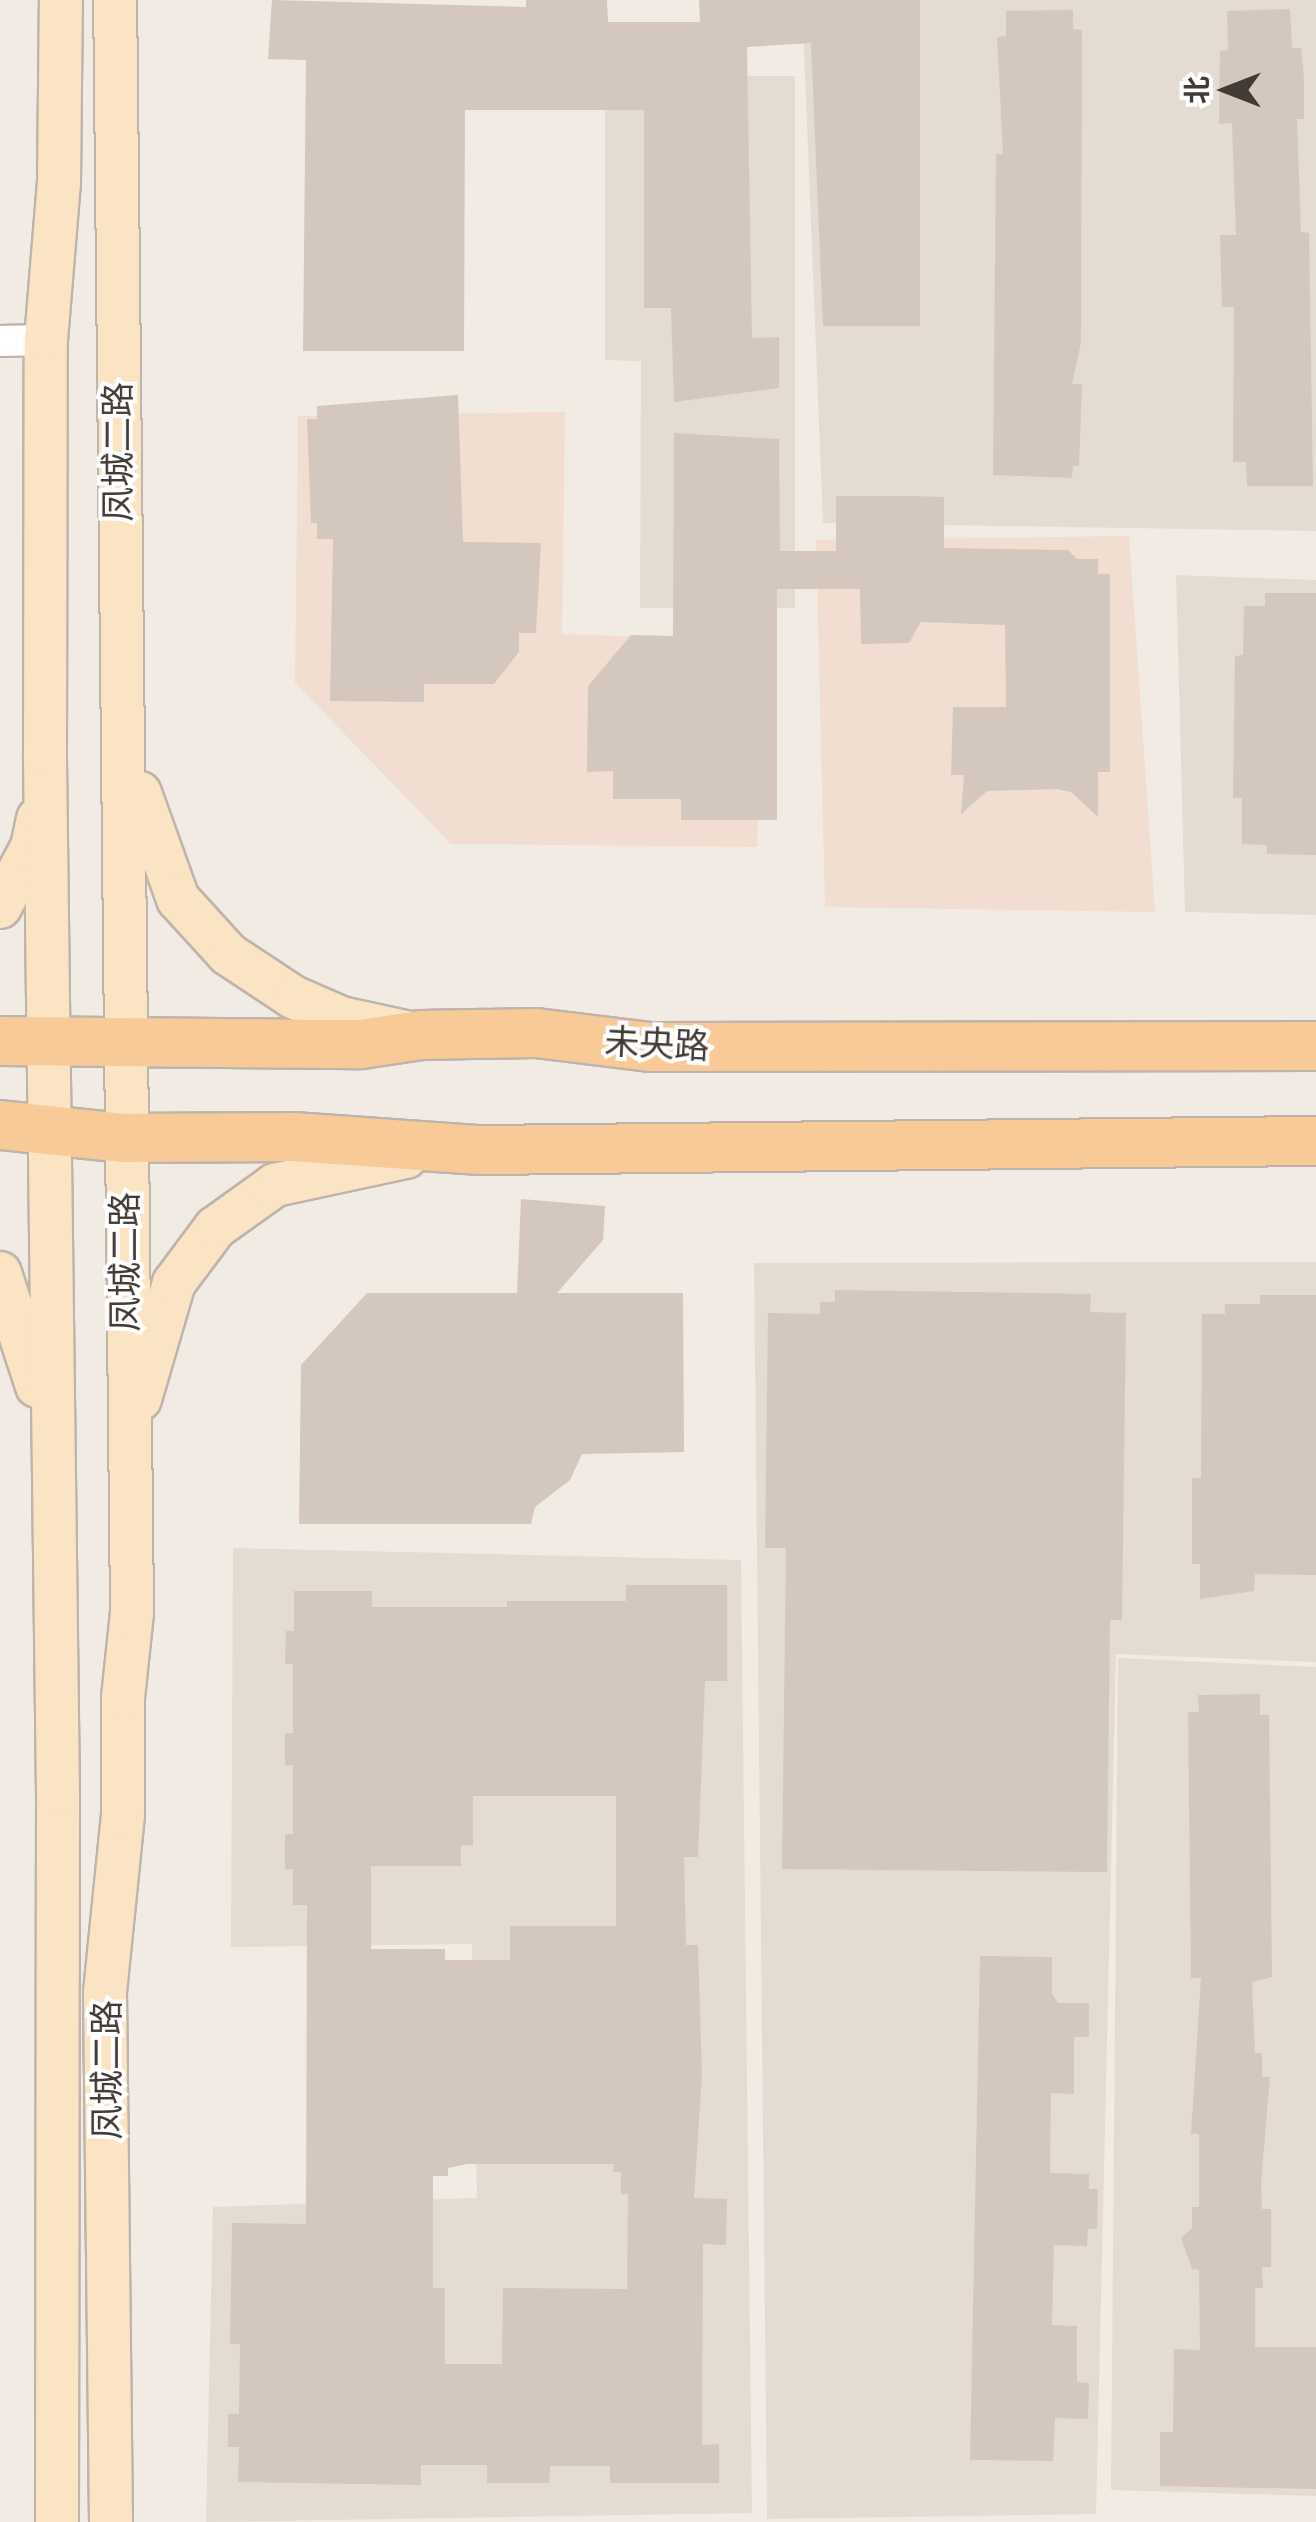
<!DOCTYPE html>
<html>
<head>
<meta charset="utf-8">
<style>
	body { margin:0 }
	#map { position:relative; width:1316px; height:2522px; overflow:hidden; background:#f1ebe4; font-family:"Open Sans","Noto Sans SC",sans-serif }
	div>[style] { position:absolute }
	.residential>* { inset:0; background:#e4dcd3 }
	.commercial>* { inset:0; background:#f2ded0 }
	.building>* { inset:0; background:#d4c7bd }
	.roads { filter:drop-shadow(2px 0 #beb4ab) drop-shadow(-2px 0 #beb4ab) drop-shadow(0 2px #beb4ab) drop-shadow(0 -2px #beb4ab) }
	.street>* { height:30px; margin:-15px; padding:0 15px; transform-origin:15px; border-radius:15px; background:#fff }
	.secondary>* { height:42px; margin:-21px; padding:0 21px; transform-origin:21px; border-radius:21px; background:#fae4c4 }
	.primary>* { height:48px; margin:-24px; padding:0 24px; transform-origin:24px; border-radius:24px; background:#f7ca97 }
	span { translate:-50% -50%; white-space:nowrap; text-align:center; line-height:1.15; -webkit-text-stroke:8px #fff; paint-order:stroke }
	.street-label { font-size:35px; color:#423a34 }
	.north { position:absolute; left:1176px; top:40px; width:100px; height:100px; -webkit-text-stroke:8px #fff; paint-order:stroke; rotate:270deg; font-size:28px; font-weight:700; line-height:40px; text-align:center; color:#423a34 }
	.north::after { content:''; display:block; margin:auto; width:35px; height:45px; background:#423a34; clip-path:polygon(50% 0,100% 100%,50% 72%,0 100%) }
</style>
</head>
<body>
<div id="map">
	<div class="residential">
		<div style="clip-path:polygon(802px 0,1316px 0,1316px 531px,823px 523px)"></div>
		<div style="clip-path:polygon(605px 76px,795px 76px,795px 608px,640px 608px,641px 361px,605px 360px)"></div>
		<div style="clip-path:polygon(1176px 575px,1316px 580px,1316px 915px,1185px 912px)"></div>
		<div style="clip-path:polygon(1316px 1262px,1316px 1662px,1116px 1654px,1096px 2514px,767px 2519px,754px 1263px)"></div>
		<div style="clip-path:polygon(233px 1548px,741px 1560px,752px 2513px,206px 2522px,213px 2207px,477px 2198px,472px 1944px,231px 1947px)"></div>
		<div style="clip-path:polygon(1118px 1658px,1316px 1667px,1316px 2496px,1111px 2490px)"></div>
	</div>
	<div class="commercial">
		<div style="clip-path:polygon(565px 412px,562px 634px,765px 641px,757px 847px,451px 844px,295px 683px,298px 416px)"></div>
		<div style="clip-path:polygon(1129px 536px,1155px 912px,825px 907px,816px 540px)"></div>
	</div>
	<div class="building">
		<div style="clip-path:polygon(272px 0,526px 7px,526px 0,607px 0,608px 22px,700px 22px,699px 0,920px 0,920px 326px,823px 326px,811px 43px,747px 47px,752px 338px,779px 337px,779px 388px,674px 402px,671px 308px,644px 308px,644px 110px,465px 110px,464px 351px,303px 351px,306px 60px,268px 59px)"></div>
		<div style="clip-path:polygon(1290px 9px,1292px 48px,1301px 48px,1304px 79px,1304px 119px,1297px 119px,1301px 232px,1309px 233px,1313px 486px,1247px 486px,1246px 462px,1233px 462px,1234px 307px,1222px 307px,1220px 235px,1236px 235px,1232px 123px,1219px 124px,1220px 51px,1228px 50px,1227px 11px)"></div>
		<div style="clip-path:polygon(1073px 10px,1073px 29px,1082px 30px,1081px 343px,1072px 384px,1082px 384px,1079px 466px,1073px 466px,1072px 478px,993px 475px,996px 154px,1003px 154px,997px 37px,1006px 36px,1006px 11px)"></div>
		<div style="clip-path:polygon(458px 395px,463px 542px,541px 543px,536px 633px,519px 633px,519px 652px,494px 684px,424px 684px,424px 702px,330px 701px,333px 539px,317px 539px,317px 523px,311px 523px,307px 419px,317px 419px,317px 406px)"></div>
		<div style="clip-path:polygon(674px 433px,779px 439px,780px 551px,836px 551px,836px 496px,908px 496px,944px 497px,944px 548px,1068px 550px,1077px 559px,1098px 559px,1098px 574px,1110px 574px,1110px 772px,1098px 772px,1098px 817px,1071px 792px,1057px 789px,987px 791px,961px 814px,964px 775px,951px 775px,953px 707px,1006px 707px,1005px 625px,921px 622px,909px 643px,861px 644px,860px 589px,777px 589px,777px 820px,681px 820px,681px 799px,613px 799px,613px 771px,587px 772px,588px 686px,631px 635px,673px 636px)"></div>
		<div style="clip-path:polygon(1265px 593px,1316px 593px,1316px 855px,1267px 854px,1267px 845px,1242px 844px,1242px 798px,1233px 798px,1235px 656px,1243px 655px,1244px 606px,1265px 606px)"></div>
		<div style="clip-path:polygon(521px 1199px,605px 1206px,603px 1240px,557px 1293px,683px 1293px,684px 1452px,582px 1454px,570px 1480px,535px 1507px,531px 1524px,299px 1524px,301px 1365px,367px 1293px,517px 1293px)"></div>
		<div style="clip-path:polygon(835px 1290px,1091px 1294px,1090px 1312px,1126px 1313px,1122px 1620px,1110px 1620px,1107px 1872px,782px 1869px,786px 1548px,765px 1548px,768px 1313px,820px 1314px,820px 1302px,835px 1302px)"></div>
		<div style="clip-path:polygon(1260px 1295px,1316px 1295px,1316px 1575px,1255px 1574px,1254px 1591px,1200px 1599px,1200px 1564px,1192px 1564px,1192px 1478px,1201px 1478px,1202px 1314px,1225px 1314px,1225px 1304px,1260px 1304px)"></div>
		<div style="clip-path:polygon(evenodd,626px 1585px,727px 1585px,727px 1681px,705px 1681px,698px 1857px,684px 1857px,686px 1945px,698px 1945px,702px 2075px,694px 2198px,727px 2199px,726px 2245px,703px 2244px,702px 2445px,719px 2444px,719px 2483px,610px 2483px,610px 2466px,550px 2466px,549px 2483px,487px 2483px,487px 2465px,421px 2465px,421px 2485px,238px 2482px,239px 2447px,228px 2447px,228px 2414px,239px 2414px,240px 2344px,230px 2344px,232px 2223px,306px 2224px,307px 1905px,293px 1905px,293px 1869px,285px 1869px,285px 1834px,293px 1834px,293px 1765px,285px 1765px,285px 1733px,293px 1733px,293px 1664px,285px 1664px,286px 1631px,294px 1631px,294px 1591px,372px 1591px,372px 1607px,507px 1607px,507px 1601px,626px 1601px,626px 1585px,473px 1796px,616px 1796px,616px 1926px,510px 1926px,510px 1960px,445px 1960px,445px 1949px,371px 1949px,371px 1866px,461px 1866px,461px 1846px,473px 1845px,473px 1796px,626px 1585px,467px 2164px,614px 2164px,613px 2172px,621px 2172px,621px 2194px,628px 2194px,627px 2289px,503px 2288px,502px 2364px,445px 2364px,445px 2288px,433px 2288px,433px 2176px,448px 2176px,448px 2168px,467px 2164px)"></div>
		<div style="clip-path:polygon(1260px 1694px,1260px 1715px,1269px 1715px,1272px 1977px,1252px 1982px,1255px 2053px,1262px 2053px,1262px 2077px,1270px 2077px,1261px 2183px,1262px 2209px,1271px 2209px,1271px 2267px,1262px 2267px,1263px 2288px,1255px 2288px,1255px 2347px,1316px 2347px,1316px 2489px,1160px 2486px,1160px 2432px,1173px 2432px,1174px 2349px,1200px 2350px,1199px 2270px,1192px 2269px,1181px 2238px,1192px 2228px,1192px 2207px,1199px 2207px,1199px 2134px,1191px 2134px,1201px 1978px,1191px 1978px,1188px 1712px,1199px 1712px,1198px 1695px)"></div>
		<div style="clip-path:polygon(980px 1956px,1052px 1957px,1052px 1994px,1058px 2003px,1089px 2003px,1089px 2037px,1074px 2037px,1074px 2094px,1051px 2093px,1050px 2173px,1089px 2174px,1089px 2189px,1098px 2189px,1097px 2229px,1088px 2229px,1087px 2246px,1054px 2245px,1052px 2325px,1077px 2326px,1077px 2382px,1089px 2383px,1088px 2419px,1055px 2418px,1053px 2461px,970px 2460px)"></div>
	</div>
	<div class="roads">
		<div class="street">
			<div style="left:0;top:341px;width:46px;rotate:-1.2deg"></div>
		</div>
		<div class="secondary">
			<div style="left:140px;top:793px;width:113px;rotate:70.3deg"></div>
			<div style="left:178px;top:899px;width:74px;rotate:47.7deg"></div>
			<div style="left:228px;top:954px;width:78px;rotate:33.5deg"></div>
			<div style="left:293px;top:997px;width:52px;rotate:23.6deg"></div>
			<div style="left:341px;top:1018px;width:66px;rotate:12.3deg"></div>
			<div style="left:0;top:907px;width:68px;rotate:-61.9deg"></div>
			<div style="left:32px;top:847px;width:29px;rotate:-78deg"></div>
			<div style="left:0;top:1273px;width:119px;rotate:71.9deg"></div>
			<div style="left:140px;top:1399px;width:121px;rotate:-73.7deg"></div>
			<div style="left:174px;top:1283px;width:69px;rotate:-53.3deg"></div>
			<div style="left:215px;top:1228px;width:74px;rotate:-35.6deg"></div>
			<div style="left:275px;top:1185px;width:134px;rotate:-12.1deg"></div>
			<div style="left:57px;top:2522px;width:728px;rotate:-89.92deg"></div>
			<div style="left:58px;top:1794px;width:1040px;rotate:-90.72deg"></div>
			<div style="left:45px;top:754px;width:414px;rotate:-89.9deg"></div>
			<div style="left:46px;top:340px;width:158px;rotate:-85.3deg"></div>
			<div style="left:59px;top:183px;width:183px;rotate:-89.4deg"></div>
			<div style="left:111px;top:2522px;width:530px;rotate:-90.65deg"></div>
			<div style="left:105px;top:1992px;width:179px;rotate:-84.2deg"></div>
			<div style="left:123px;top:1814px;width:116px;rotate:-90deg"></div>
			<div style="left:123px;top:1698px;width:86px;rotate:-84deg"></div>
			<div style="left:132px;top:1612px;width:1612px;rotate:-90.6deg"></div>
		</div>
		<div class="primary">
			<div style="left:0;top:1041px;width:361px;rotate:0.5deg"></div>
			<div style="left:361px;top:1044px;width:61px;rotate:-8.5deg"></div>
			<div style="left:421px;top:1035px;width:115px;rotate:-1deg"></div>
			<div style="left:536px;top:1033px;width:115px;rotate:7deg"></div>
			<div style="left:650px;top:1047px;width:666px;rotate:-0.09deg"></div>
			<div style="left:0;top:1125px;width:125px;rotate:6deg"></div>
			<div style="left:124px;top:1138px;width:169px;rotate:-0.3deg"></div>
			<div style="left:293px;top:1137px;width:188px;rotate:4deg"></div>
			<div style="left:481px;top:1150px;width:835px;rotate:-0.62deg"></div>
		</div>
	</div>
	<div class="street-label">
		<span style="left:117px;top:452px;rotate:-90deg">凤城二路</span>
		<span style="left:657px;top:1043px;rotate:3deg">未央路</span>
		<span style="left:124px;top:1262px;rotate:-90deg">凤城二路</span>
		<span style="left:106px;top:2070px;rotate:-90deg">凤城二路</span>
	</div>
	<div class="north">北</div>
</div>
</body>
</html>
